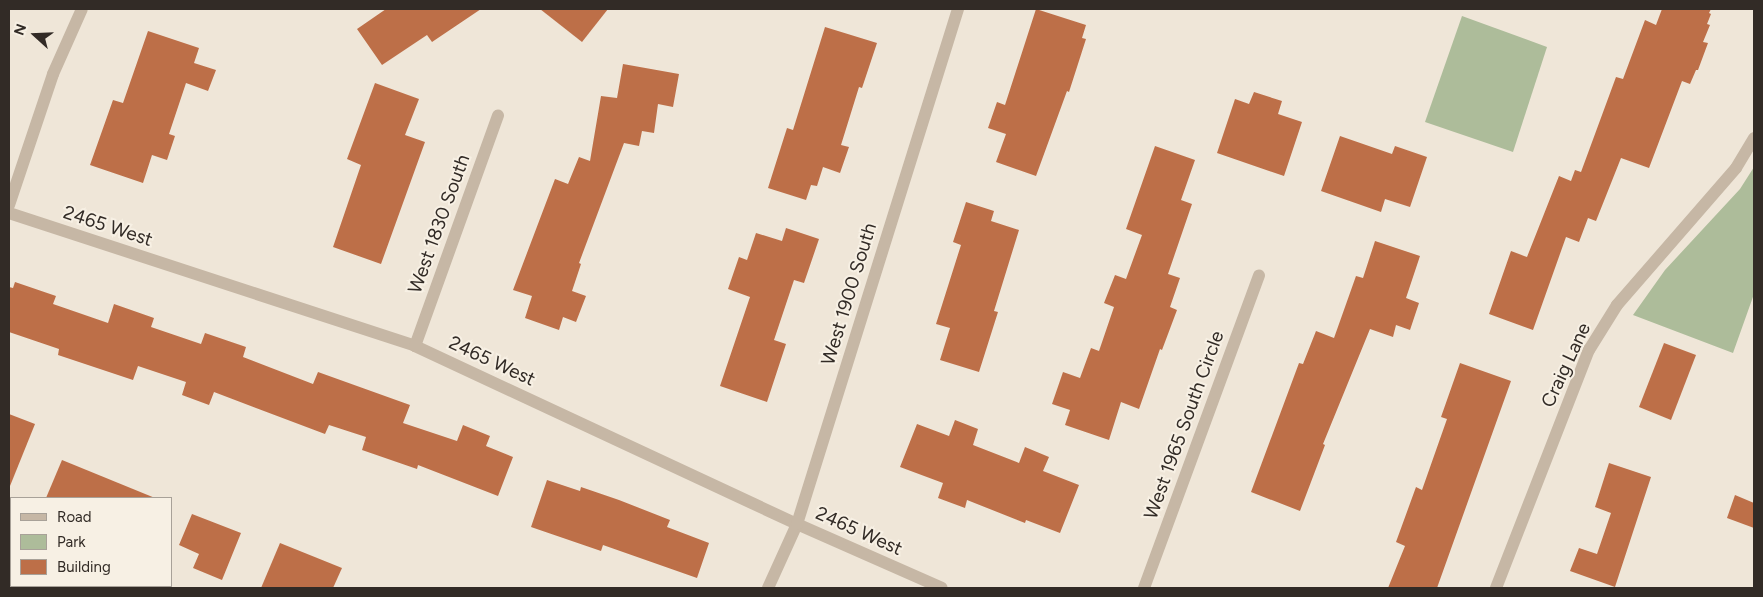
<!DOCTYPE html>
<html>
<head>
<meta charset="utf-8">
<style>
	body { margin:0 }
	#map { position:relative; width:1763px; height:597px; overflow:hidden; background:#efe6d8; font-family:Figtree,sans-serif }
	div>[style] { position:absolute }
	.green>* { inset:0; background:#adbc9a }
	.building>* { inset:0; background:#bd6f48 }
	.minor>* { height:12px; margin:-6px; padding:0 6px; transform-origin:6px; border-radius:6px; background:#c6b7a5 }
	span { translate:-50% -50%; white-space:nowrap; text-align:center; line-height:1.15; -webkit-text-stroke:4px #f7f0e4; paint-order:stroke }
	.street-label { font-size:19px; color:#322b26 }
	.frame { position:absolute; inset:0; border:10px solid #322b26; pointer-events:none }
	.legend { position:absolute; left:10px; top:497px; width:162px; height:90px; box-sizing:border-box; background:#f7f0e4; border:1px solid #a8a198; margin:0; padding:6px 9px; list-style:none; font-size:15px; color:#322b26 }
	.legend li { display:flex; align-items:center; gap:10px; height:25px }
	.legend b { width:25px; border:1px solid #a8a198 }
	.north { position:absolute; left:10px; top:10px; width:50px; height:50px; -webkit-text-stroke:4px #f7f0e4; paint-order:stroke; rotate:290deg; font-size:14px; font-weight:700; line-height:20px; text-align:center; color:#322b26 }
	.north::after { content:''; display:block; margin:auto; width:18px; height:22px; background:#322b26; clip-path:polygon(50% 0,100% 100%,50% 72%,0 100%) }
</style>
</head>
<body>
<div id="map">
	<div class="green">
		<div style="clip-path:polygon(1462px 16px,1547px 47px,1513px 152px,1425px 122px)"></div>
		<div style="clip-path:polygon(1754px 167px,1754px 294px,1733px 353px,1633px 315px,1665px 270px,1740px 189px)"></div>
	</div>
	<div class="building">
		<div style="clip-path:polygon(386px 9px,481px 9px,432px 42px,427px 35px,382px 65px,357px 29px)"></div>
		<div style="clip-path:polygon(540px 9px,608px 9px,582px 42px)"></div>
		<div style="clip-path:polygon(1036px 9px,1086px 25px,1082px 38px,1086px 39px,1069px 92px,1067px 91px,1036px 176px,996px 162px,1006px 134px,988px 128px,997px 102px,1005px 105px)"></div>
		<div style="clip-path:polygon(1662px 9px,1711px 9px,1709px 13px,1711px 14px,1707px 24px,1710px 25px,1703px 42px,1708px 43px,1698px 70px,1696px 70px,1690px 84px,1682px 81px,1649px 168px,1621px 158px,1596px 221px,1588px 218px,1579px 242px,1566px 237px,1533px 330px,1489px 314px,1511px 251px,1527px 257px,1559px 176px,1571px 181px,1575px 170px,1581px 172px,1616px 77px,1623px 79px,1645px 20px,1656px 25px)"></div>
		<div style="clip-path:polygon(825px 27px,877px 43px,862px 88px,859px 87px,841px 145px,849px 147px,840px 173px,823px 167px,817px 186px,811px 185px,806px 200px,768px 188px,787px 128px,793px 130px)"></div>
		<div style="clip-path:polygon(148px 31px,199px 48px,194px 63px,216px 70px,208px 91px,186px 83px,169px 134px,175px 136px,167px 160px,152px 155px,143px 183px,90px 165px,113px 100px,123px 103px)"></div>
		<div style="clip-path:polygon(623px 64px,679px 74px,673px 107px,658px 104px,654px 133px,642px 131px,639px 146px,624px 143px,579px 263px,581px 264px,572px 291px,586px 296px,576px 322px,563px 317px,559px 330px,525px 318px,532px 296px,513px 290px,555px 179px,568px 184px,579px 157px,590px 161px,601px 96px,617px 98px)"></div>
		<div style="clip-path:polygon(375px 83px,419px 99px,405px 135px,425px 142px,381px 264px,333px 247px,361px 165px,347px 159px)"></div>
		<div style="clip-path:polygon(1254px 92px,1282px 101px,1278px 114px,1302px 122px,1284px 176px,1217px 153px,1235px 99px,1249px 104px)"></div>
		<div style="clip-path:polygon(1340px 136px,1392px 154px,1395px 146px,1427px 157px,1410px 207px,1385px 199px,1381px 212px,1321px 191px)"></div>
		<div style="clip-path:polygon(1155px 146px,1195px 160px,1181px 200px,1192px 204px,1168px 274px,1180px 278px,1170px 307px,1177px 310px,1162px 350px,1160px 349px,1139px 409px,1121px 402px,1109px 440px,1065px 425px,1070px 410px,1052px 404px,1063px 372px,1080px 378px,1091px 348px,1099px 351px,1114px 307px,1104px 303px,1115px 275px,1126px 279px,1142px 235px,1126px 229px)"></div>
		<div style="clip-path:polygon(966px 202px,994px 211px,991px 221px,1019px 230px,994px 311px,998px 312px,979px 372px,940px 360px,950px 328px,936px 324px,961px 245px,953px 242px)"></div>
		<div style="clip-path:polygon(786px 228px,819px 239px,804px 283px,794px 280px,774px 340px,786px 344px,767px 402px,720px 386px,750px 297px,728px 289px,739px 257px,747px 260px,756px 233px,782px 241px)"></div>
		<div style="clip-path:polygon(1375px 241px,1420px 256px,1406px 298px,1419px 303px,1410px 330px,1396px 325px,1393px 337px,1370px 329px,1323px 444px,1325px 445px,1300px 511px,1251px 492px,1299px 363px,1303px 364px,1316px 331px,1334px 338px,1356px 276px,1363px 278px)"></div>
		<div style="clip-path:polygon(15px 282px,56px 296px,53px 304px,108px 323px,114px 304px,154px 318px,151px 327px,201px 344px,205px 333px,246px 347px,243px 357px,313px 384px,318px 372px,410px 405px,403px 423px,457px 441px,463px 425px,490px 436px,486px 446px,513px 457px,498px 496px,418px 465px,417px 469px,362px 450px,366px 437px,329px 425px,325px 434px,214px 392px,209px 405px,182px 395px,186px 382px,138px 366px,133px 380px,58px 355px,59px 349px,9px 332px,9px 287px,13px 288px)"></div>
		<div style="clip-path:polygon(1664px 343px,1696px 355px,1671px 420px,1639px 407px)"></div>
		<div style="clip-path:polygon(1460px 363px,1511px 381px,1437px 588px,1388px 588px,1405px 546px,1396px 542px,1416px 487px,1422px 490px,1447px 419px,1441px 417px)"></div>
		<div style="clip-path:polygon(9px 414px,35px 424px,10px 486px,9px 486px)"></div>
		<div style="clip-path:polygon(955px 420px,978px 429px,973px 445px,1019px 463px,1025px 447px,1049px 457px,1043px 471px,1079px 485px,1060px 533px,1026px 520px,1025px 523px,967px 500px,965px 508px,938px 498px,943px 483px,900px 467px,917px 424px,949px 436px)"></div>
		<div style="clip-path:polygon(62px 460px,155px 498px,46px 498px)"></div>
		<div style="clip-path:polygon(1609px 463px,1651px 477px,1615px 587px,1570px 571px,1579px 548px,1597px 554px,1611px 513px,1595px 507px)"></div>
		<div style="clip-path:polygon(547px 480px,580px 491px,581px 487px,619px 500px,670px 520px,667px 527px,709px 543px,697px 578px,603px 545px,601px 551px,531px 527px)"></div>
		<div style="clip-path:polygon(1735px 495px,1754px 503px,1754px 528px,1727px 518px)"></div>
		<div style="clip-path:polygon(192px 514px,241px 533px,222px 580px,193px 568px,199px 554px,179px 545px)"></div>
		<div style="clip-path:polygon(280px 543px,342px 568px,333px 588px,261px 588px)"></div>
	</div>
	<div class="minor">
		<div style="left:9px;top:205px;width:138px;rotate:-71.4deg"></div>
		<div style="left:53px;top:74px;width:71px;rotate:-66deg"></div>
		<div style="left:9px;top:213px;width:427px;rotate:18.1deg"></div>
		<div style="left:415px;top:346px;width:421px;rotate:25deg"></div>
		<div style="left:797px;top:524px;width:158px;rotate:23.8deg"></div>
		<div style="left:415px;top:346px;width:245px;rotate:-70.2deg"></div>
		<div style="left:9px;top:555px;width:2px;rotate:27deg"></div>
		<div style="left:74px;top:586px;width:5px;rotate:22deg"></div>
		<div style="left:768px;top:588px;width:70px;rotate:-65.6deg"></div>
		<div style="left:797px;top:524px;width:540px;rotate:-72.64deg"></div>
		<div style="left:1144px;top:588px;width:333px;rotate:-69.8deg"></div>
		<div style="left:1496px;top:588px;width:256px;rotate:-68.7deg"></div>
		<div style="left:1589px;top:350px;width:53px;rotate:-58.1deg"></div>
		<div style="left:1617px;top:305px;width:181px;rotate:-49deg"></div>
		<div style="left:1736px;top:168px;width:35px;rotate:-59deg"></div>
	</div>
	<div class="street-label">
		<span style="left:439px;top:224px;rotate:-70deg">West 1830 South</span>
		<span style="left:108px;top:226px;rotate:18deg">2465 West</span>
		<span style="left:849px;top:294px;rotate:-73deg">West 1900 South</span>
		<span style="left:492px;top:361px;rotate:25deg">2465 West</span>
		<span style="left:1566px;top:365px;rotate:-65deg">Craig Lane</span>
		<span style="left:1184px;top:425px;rotate:-70deg">West 1965 South Circle</span>
		<span style="left:859px;top:531px;rotate:24deg">2465 West</span>
	</div>
	<div class="frame"></div>
	<ul class="legend">
	<li><b style="height:6px;background:#c6b7a5"></b>Road</li>
	<li><b style="height:14px;background:#adbc9a"></b>Park</li>
	<li><b style="height:14px;background:#bd6f48"></b>Building</li>
	</ul>
	<div class="north">N</div>
</div>
</body>
</html>
